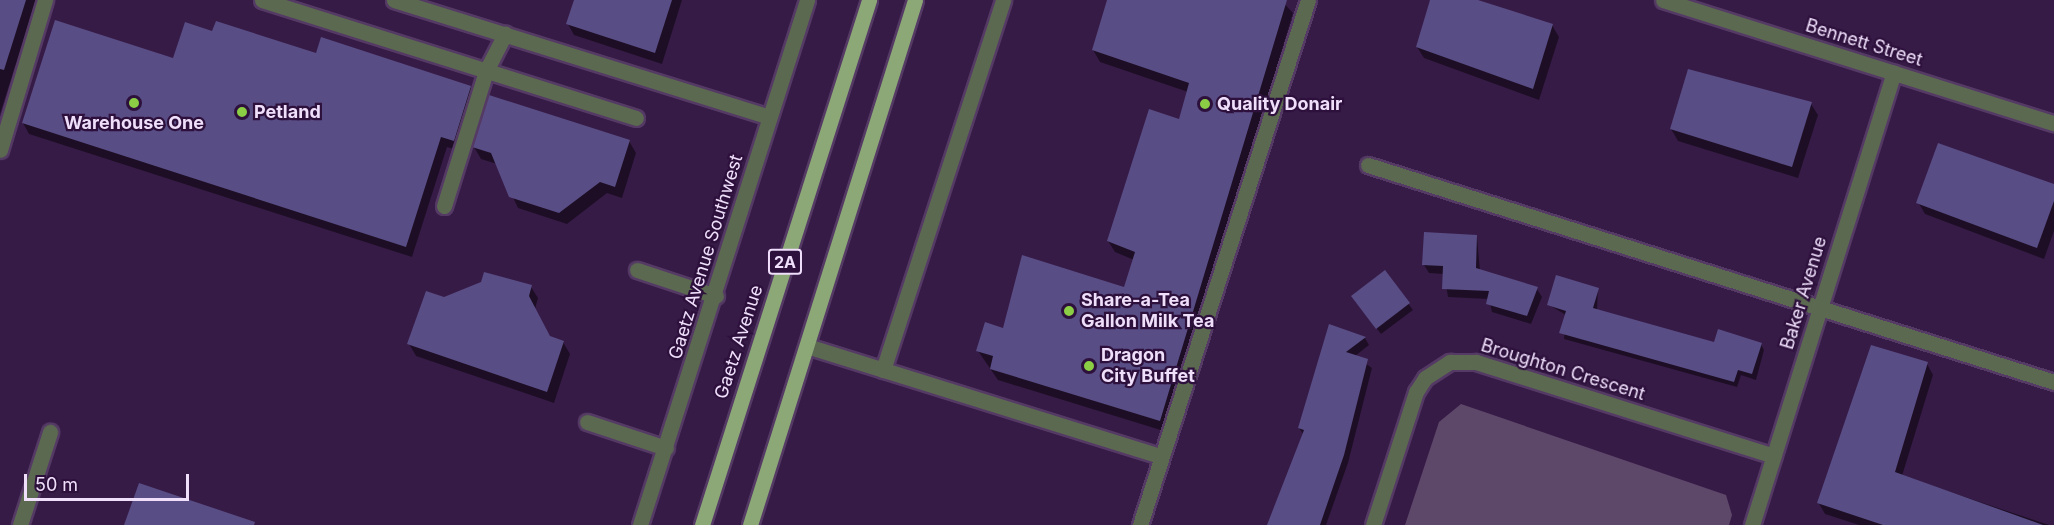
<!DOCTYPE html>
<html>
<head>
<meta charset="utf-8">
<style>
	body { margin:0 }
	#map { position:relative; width:2054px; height:525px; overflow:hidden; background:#371b47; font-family:Inter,sans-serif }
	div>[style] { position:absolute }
	.green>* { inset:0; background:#5d486a }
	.shadow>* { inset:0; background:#0007 }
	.building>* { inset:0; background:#584d84 }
	.roads { filter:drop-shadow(2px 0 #543a64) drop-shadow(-2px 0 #543a64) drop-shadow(0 2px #543a64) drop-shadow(0 -2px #543a64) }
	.minor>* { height:15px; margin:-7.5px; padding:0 7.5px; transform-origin:7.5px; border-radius:7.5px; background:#5c6951 }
	.major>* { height:15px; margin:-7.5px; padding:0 7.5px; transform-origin:7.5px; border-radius:7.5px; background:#8ca877 }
	.dots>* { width:16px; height:16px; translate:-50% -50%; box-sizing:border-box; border:3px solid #2d113c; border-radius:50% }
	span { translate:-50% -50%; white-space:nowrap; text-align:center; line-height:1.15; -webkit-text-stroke:4.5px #2d113c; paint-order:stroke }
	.shield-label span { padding:2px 4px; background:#2d113c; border:2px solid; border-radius:4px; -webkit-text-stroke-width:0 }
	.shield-label { font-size:16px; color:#efdffb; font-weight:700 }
	.street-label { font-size:18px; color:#efdffb }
	.poi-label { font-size:18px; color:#efdffb; font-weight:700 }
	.left { translate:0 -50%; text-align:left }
	.scale { position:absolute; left:24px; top:474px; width:165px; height:27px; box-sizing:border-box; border:3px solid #efdffb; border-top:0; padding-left:8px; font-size:18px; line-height:21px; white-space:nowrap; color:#efdffb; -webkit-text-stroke:4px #2d113c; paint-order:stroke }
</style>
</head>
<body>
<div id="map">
	<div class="green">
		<div style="clip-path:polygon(1461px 404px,1726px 495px,1732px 515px,1729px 525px,1405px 525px,1439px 422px)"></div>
	</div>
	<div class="shadow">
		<div style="clip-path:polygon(0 0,36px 0,0 114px)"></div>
		<div style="clip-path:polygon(575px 0,682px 0,662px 64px,574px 35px,568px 24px)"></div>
		<div style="clip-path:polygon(1108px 0,1281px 0,1293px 13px,1167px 432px,998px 380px,978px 351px,1004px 330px,1125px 289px,1134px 260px,1115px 252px,1108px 241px,1180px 121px,1188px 92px,1100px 62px,1093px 50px)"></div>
		<div style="clip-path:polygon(1432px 0,1473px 0,1552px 25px,1559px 37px,1539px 100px,1424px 58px,1417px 47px)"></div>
		<div style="clip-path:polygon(213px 33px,470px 87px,477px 98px,460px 151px,447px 147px,412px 257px,29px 134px,23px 123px,174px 60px)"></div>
		<div style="clip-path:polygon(1811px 104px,1818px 115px,1798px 178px,1678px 141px,1671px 129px)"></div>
		<div style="clip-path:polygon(629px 141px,636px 153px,622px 198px,607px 193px,567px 224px,518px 208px,497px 164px,481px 159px,474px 147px)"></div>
		<div style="clip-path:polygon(2054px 185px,2054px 231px,2044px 259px,1925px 214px,1918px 202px)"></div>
		<div style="clip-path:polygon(1477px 237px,1480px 271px,1537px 289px,1542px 297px,1531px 324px,1492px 312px,1489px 299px,1448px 297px,1444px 274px,1429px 273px,1424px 265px)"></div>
		<div style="clip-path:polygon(1385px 272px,1413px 310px,1381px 334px,1357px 303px)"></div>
		<div style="clip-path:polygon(531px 287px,538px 298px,535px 309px,550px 337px,563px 342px,570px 354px,554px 403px,416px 356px,409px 344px,444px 299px)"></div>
		<div style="clip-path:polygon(1598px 289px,1597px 311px,1715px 343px,1761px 344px,1764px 350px,1756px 380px,1741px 375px,1737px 387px,1564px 339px,1566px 315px,1549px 305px)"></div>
		<div style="clip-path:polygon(1330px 326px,1365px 338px,1369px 345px,1355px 356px,1372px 368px,1348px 463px,1326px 525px,1269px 525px,1303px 434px,1299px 428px)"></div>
		<div style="clip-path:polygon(1927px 364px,1933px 375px,1902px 476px,2049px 525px,1859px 525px,1825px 514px,1818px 502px)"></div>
	</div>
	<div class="building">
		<div style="clip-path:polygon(0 0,26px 0,4px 70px,0 69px)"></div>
		<div style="clip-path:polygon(574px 0,672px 0,655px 53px,566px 24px)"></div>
		<div style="clip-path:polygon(1107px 0,1287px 0,1160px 421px,990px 369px,993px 356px,976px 351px,985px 322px,1003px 328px,1022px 255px,1124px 287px,1135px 252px,1107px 241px,1149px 109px,1179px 119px,1189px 83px,1092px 50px)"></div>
		<div style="clip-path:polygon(1430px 0,1478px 0,1553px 24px,1533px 89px,1416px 47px)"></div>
		<div style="clip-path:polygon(55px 20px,173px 58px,185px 22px,212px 31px,216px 21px,316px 53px,321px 37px,471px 86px,454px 141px,441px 137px,406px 247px,22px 123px)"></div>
		<div style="clip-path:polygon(1688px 69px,1812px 102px,1792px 167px,1670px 129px)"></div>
		<div style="clip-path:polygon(489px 95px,630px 140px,615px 187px,600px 182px,559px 213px,509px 197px,491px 153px,472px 147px)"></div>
		<div style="clip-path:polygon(1938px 143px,2054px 184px,2054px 201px,2037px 248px,1916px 203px)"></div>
		<div style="clip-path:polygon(1424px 232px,1477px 235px,1476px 268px,1538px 287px,1527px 316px,1486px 304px,1489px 291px,1442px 289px,1443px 266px,1422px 265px)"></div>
		<div style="clip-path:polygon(1385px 270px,1410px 303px,1376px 329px,1351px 296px)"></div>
		<div style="clip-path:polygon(484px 272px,532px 285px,529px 296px,550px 336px,564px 341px,547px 392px,407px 344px,426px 291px,444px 297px,481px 282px)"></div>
		<div style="clip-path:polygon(1556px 275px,1599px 288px,1593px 308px,1714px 342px,1718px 329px,1762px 343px,1752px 374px,1738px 370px,1734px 382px,1559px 333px,1566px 311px,1547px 305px)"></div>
		<div style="clip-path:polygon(1329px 324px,1366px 337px,1346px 352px,1368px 359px,1344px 455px,1320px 525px,1267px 525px,1304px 430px,1298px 428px)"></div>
		<div style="clip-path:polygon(1871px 345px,1928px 362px,1895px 472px,2043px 525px,1883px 525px,1817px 503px)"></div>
		<div style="clip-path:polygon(139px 483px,255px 522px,254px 525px,124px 525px)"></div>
	</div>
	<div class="roads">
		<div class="minor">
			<div style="left:262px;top:0;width:392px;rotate:17.5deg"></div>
			<div style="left:394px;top:0;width:393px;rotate:17.3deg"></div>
			<div style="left:1663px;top:0;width:410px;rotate:17.5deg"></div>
			<div style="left:0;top:150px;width:157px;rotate:-73.3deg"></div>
			<div style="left:1368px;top:165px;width:720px;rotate:17.55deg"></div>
			<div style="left:444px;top:206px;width:141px;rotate:-72.7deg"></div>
			<div style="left:486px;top:71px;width:42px;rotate:-62.8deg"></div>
			<div style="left:637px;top:270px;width:83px;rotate:18.2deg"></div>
			<div style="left:810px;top:347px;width:367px;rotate:17.3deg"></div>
			<div style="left:883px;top:370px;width:389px;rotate:-72deg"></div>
			<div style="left:587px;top:422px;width:83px;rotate:18.2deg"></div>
			<div style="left:20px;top:525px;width:98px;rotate:-72.1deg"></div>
			<div style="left:640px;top:525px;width:551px;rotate:-72.35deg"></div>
			<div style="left:1140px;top:525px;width:551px;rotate:-72.26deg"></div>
			<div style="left:1373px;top:525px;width:140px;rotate:-72.1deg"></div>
			<div style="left:1416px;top:392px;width:17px;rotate:-57deg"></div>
			<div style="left:1425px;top:378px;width:30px;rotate:-33deg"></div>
			<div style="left:1450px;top:362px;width:26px"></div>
			<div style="left:1476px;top:362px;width:312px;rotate:17.5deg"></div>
			<div style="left:1752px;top:525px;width:474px;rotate:-72.6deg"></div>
		</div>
		<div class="major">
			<div style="left:702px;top:525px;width:551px;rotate:-72.35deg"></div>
			<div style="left:750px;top:525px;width:550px;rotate:-72.55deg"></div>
		</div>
	</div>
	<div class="dots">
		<div style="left:134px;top:103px;background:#8bce46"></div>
		<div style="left:1205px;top:104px;background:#8bce46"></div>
		<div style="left:242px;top:112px;background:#8bce46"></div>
		<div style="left:1069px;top:311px;background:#8bce46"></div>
		<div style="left:1089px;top:366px;background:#8bce46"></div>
	</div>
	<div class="shield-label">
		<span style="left:785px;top:262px">2A</span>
	</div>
	<div class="street-label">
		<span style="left:1864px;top:43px;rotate:17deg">Bennett Street</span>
		<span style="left:706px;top:257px;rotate:-73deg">Gaetz Avenue Southwest</span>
		<span style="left:1804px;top:293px;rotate:-73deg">Baker Avenue</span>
		<span style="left:739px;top:342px;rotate:-72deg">Gaetz Avenue</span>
		<span style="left:1563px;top:370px;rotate:17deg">Broughton Crescent</span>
	</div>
	<div class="poi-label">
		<span class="left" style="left:1217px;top:104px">Quality Donair</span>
		<span class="left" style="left:254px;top:112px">Petland</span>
		<span style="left:134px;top:123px">Warehouse One</span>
		<span class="left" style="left:1081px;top:311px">Share-a-Tea<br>Gallon Milk Tea</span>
		<span class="left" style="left:1101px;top:366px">Dragon<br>City Buffet</span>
	</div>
	<div class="scale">50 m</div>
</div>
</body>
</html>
